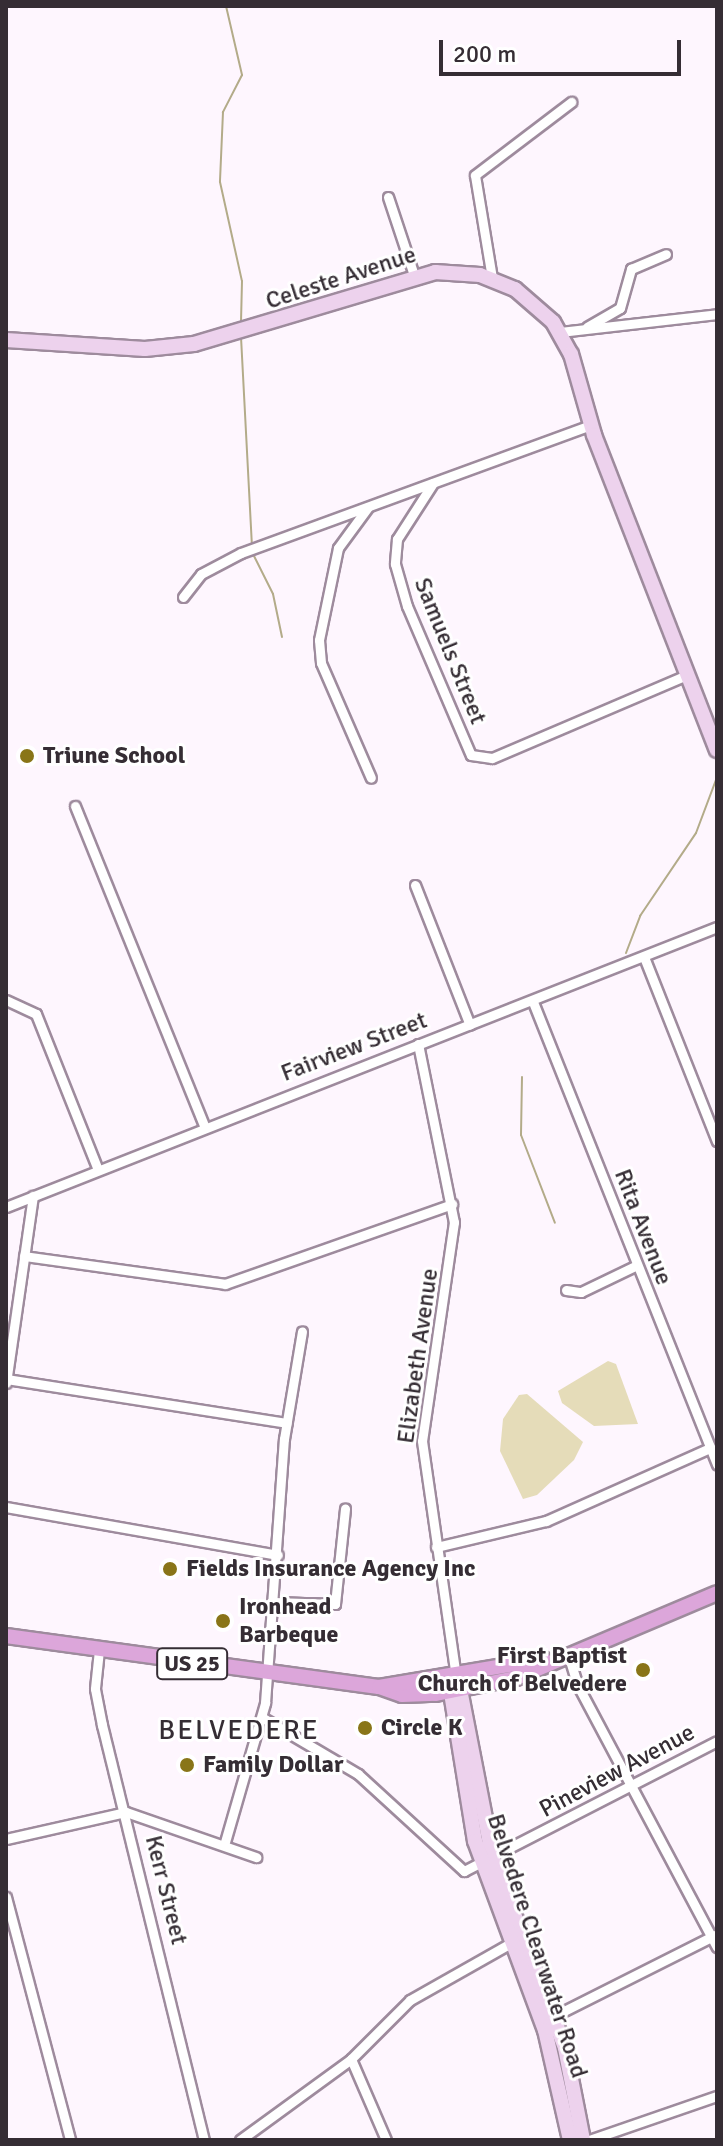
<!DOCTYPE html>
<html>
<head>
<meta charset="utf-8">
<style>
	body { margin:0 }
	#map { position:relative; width:723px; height:2146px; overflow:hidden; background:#fef6fe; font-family:Signika,sans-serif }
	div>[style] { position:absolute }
	.green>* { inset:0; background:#e5dcb9 }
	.stream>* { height:2px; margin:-1px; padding:0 1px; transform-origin:1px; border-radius:1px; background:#b3ab89 }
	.roads { filter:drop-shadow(2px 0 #9e8b9d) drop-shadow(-2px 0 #9e8b9d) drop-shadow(0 2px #9e8b9d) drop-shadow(0 -2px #9e8b9d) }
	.street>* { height:9px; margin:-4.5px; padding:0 4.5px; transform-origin:4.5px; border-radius:4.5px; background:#fff }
	.secondary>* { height:14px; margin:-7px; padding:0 7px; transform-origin:7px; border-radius:7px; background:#edd2ed }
	.primary>* { height:14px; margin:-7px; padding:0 7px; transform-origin:7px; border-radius:7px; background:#dca6da }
	.dots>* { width:22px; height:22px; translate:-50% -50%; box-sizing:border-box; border:4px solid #fff; border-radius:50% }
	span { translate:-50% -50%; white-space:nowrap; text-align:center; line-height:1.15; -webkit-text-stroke:6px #fff; paint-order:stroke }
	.shield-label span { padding:2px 6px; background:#fff; border:2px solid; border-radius:6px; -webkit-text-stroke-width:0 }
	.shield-label { font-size:22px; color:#352d34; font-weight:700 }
	.street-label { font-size:24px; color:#352d34 }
	.poi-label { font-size:24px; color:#352d34; font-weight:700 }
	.left { translate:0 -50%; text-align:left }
	.right { translate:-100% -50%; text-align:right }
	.quarter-label { font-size:28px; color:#352d34; letter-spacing:2px }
	.frame { position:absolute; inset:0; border:8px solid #352d34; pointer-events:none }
	.scale { position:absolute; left:439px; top:40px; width:242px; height:36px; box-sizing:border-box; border:4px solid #352d34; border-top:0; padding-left:10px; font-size:24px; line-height:28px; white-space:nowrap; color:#352d34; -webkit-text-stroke:6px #fff; paint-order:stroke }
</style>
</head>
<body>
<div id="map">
	<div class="green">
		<div style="clip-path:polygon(608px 1361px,616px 1364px,638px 1424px,594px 1426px,562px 1403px,558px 1391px)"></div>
		<div style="clip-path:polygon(527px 1394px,583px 1442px,574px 1460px,537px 1495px,523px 1499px,500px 1451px,503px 1419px,519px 1395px)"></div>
	</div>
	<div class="stream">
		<div style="left:226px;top:6px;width:71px;rotate:76.9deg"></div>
		<div style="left:242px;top:75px;width:42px;rotate:117.2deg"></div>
		<div style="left:223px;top:112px;width:70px;rotate:92.5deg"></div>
		<div style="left:220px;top:182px;width:101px;rotate:77.5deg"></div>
		<div style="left:242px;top:281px;width:41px;rotate:91.4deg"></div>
		<div style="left:241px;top:337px;width:208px;rotate:87deg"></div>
		<div style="left:252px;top:552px;width:47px;rotate:63.4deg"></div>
		<div style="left:273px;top:594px;width:44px;rotate:78.2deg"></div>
		<div style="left:626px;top:953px;width:40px;rotate:-69deg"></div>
		<div style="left:640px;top:916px;width:100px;rotate:-56deg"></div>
		<div style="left:696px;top:833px;width:60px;rotate:-69.4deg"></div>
		<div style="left:522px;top:1077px;width:58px;rotate:91deg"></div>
		<div style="left:521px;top:1135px;width:94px;rotate:68.9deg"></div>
	</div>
	<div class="roads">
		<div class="street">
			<div style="left:388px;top:197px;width:82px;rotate:71.6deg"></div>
			<div style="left:492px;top:278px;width:104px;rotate:-99.4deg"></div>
			<div style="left:475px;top:175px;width:121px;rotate:-37.2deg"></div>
			<div style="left:587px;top:327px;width:38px;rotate:-30deg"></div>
			<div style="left:620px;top:308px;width:41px;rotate:-74.2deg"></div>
			<div style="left:631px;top:269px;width:38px;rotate:-23deg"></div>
			<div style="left:560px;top:332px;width:158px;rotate:-6.5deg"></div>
			<div style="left:433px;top:483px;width:67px;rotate:122.7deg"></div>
			<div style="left:397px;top:539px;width:25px;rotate:95deg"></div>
			<div style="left:395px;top:564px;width:44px;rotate:74.1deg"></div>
			<div style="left:407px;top:606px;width:162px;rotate:66.8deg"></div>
			<div style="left:471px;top:755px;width:21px;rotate:8deg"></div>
			<div style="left:492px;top:758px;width:212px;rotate:-23.1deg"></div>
			<div style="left:368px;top:507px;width:51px;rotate:126.2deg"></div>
			<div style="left:338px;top:548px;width:94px;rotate:101.7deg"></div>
			<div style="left:319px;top:640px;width:23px;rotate:85deg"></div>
			<div style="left:321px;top:663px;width:125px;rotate:66.5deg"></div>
			<div style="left:183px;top:597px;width:29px;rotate:-52deg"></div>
			<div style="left:201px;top:574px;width:45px;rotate:-27.7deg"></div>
			<div style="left:241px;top:553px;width:373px;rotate:-20.1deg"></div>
			<div style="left:75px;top:806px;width:346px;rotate:68deg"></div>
			<div style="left:415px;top:885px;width:150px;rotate:68.6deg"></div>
			<div style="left:644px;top:957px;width:198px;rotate:68.4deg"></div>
			<div style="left:6px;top:1000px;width:33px;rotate:25deg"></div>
			<div style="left:36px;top:1014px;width:165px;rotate:68.3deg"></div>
			<div style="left:533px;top:1002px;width:498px;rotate:68.3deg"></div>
			<div style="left:418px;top:1044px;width:182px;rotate:78.6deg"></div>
			<div style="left:454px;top:1222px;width:221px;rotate:98.3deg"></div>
			<div style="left:422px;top:1441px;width:237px;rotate:81.8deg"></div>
			<div style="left:6px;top:1207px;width:764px;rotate:-21.5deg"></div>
			<div style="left:24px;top:1256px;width:203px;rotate:7.9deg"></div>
			<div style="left:225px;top:1284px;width:241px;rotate:-19.4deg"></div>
			<div style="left:566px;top:1290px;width:15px;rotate:8deg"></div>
			<div style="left:581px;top:1292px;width:60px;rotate:-25.7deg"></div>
			<div style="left:6px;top:1379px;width:284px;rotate:8.9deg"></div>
			<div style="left:6px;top:1383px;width:189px;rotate:-81.8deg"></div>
			<div style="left:6px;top:1507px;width:276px;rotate:10deg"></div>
			<div style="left:436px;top:1547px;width:113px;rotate:-13.3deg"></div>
			<div style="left:546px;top:1521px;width:180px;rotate:-24deg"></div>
			<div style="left:274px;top:1602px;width:61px;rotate:1.9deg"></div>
			<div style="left:335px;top:1604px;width:96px;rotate:-84deg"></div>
			<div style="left:99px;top:1650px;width:39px;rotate:96deg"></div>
			<div style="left:95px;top:1689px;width:37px;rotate:79deg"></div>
			<div style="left:102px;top:1725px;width:427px;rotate:76.2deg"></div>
			<div style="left:568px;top:1654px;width:31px;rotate:73deg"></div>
			<div style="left:577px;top:1684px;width:298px;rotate:62deg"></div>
			<div style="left:263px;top:1718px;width:110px;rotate:30.5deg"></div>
			<div style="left:358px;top:1774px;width:144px;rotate:42.5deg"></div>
			<div style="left:464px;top:1871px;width:284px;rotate:-27.2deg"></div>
			<div style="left:6px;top:1839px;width:123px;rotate:-12.7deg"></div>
			<div style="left:126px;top:1812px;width:138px;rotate:19.1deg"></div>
			<div style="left:225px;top:1842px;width:145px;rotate:-73.9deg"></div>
			<div style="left:265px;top:1703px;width:265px;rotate:-85.9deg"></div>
			<div style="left:284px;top:1439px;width:109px;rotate:-80.5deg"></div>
			<div style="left:6px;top:1897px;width:251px;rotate:75.2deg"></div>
			<div style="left:554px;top:2016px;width:180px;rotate:-26.7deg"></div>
			<div style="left:351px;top:2059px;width:88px;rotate:66.6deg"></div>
			<div style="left:240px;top:2140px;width:137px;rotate:-36.1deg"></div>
			<div style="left:351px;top:2059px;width:83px;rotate:-45deg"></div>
			<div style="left:410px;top:2000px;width:122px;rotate:-29.5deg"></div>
			<div style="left:589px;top:2140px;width:135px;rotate:-19deg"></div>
		</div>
		<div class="secondary">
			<div style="left:6px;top:340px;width:139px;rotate:3.7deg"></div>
			<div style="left:145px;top:349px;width:49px;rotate:-5.8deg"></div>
			<div style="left:194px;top:344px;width:252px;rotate:-16.6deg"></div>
			<div style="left:435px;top:272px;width:45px;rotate:3.8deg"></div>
			<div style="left:480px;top:275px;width:38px;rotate:22deg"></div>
			<div style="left:515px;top:289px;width:50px;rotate:41deg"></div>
			<div style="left:553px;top:322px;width:37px;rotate:61deg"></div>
			<div style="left:571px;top:354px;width:84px;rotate:74.1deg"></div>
			<div style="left:594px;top:435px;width:338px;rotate:68.7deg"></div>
			<div style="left:458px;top:1679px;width:183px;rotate:79deg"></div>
			<div style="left:493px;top:1859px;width:202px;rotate:69.1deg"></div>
			<div style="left:565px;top:2048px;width:94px;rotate:78.9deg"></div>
			<div style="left:455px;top:1680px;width:14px;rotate:107deg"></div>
			<div style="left:451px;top:1693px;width:150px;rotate:80.8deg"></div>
			<div style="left:475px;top:1841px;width:202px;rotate:69.7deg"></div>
			<div style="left:545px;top:2030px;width:113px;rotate:77.2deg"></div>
		</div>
		<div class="primary">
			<div style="left:6px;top:1636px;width:376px;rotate:7.8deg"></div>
			<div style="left:379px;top:1687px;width:24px;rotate:19deg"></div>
			<div style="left:402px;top:1695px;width:34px;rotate:-2deg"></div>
			<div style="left:436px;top:1694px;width:82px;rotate:-11.3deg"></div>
			<div style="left:516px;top:1678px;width:218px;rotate:-22.9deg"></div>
			<div style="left:379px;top:1687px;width:167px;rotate:-9.6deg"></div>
		</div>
	</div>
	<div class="dots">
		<div style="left:27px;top:756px;background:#897518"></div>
		<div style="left:170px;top:1569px;background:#897518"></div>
		<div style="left:223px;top:1621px;background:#897518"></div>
		<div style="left:643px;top:1670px;background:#897518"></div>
		<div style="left:365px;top:1728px;background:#897518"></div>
		<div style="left:187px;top:1765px;background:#897518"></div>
	</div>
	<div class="shield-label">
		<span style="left:192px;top:1664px">US 25</span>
	</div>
	<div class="street-label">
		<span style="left:341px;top:278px;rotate:-18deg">Celeste Avenue</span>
		<span style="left:450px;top:651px;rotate:68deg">Samuels Street</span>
		<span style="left:354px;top:1047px;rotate:-21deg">Fairview Street</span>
		<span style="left:643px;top:1227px;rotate:69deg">Rita Avenue</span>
		<span style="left:418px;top:1356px;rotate:-82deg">Elizabeth Avenue</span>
		<span style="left:617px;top:1771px;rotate:-28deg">Pineview Avenue</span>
		<span style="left:166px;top:1890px;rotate:76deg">Kerr Street</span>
		<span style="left:537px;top:1946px;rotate:72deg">Belvedere Clearwater Road</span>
	</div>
	<div class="poi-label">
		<span class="left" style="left:43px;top:756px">Triune School</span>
		<span class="left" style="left:186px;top:1569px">Fields Insurance Agency Inc</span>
		<span class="left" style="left:239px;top:1621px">Ironhead<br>Barbeque</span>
		<span class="right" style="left:627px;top:1670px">First Baptist<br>Church of Belvedere</span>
		<span class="left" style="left:381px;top:1728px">Circle K</span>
		<span class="left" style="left:203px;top:1765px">Family Dollar</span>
	</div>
	<div class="quarter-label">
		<span style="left:239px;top:1730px">BELVEDERE</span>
	</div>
	<div class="frame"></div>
	<div class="scale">200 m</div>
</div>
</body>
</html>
